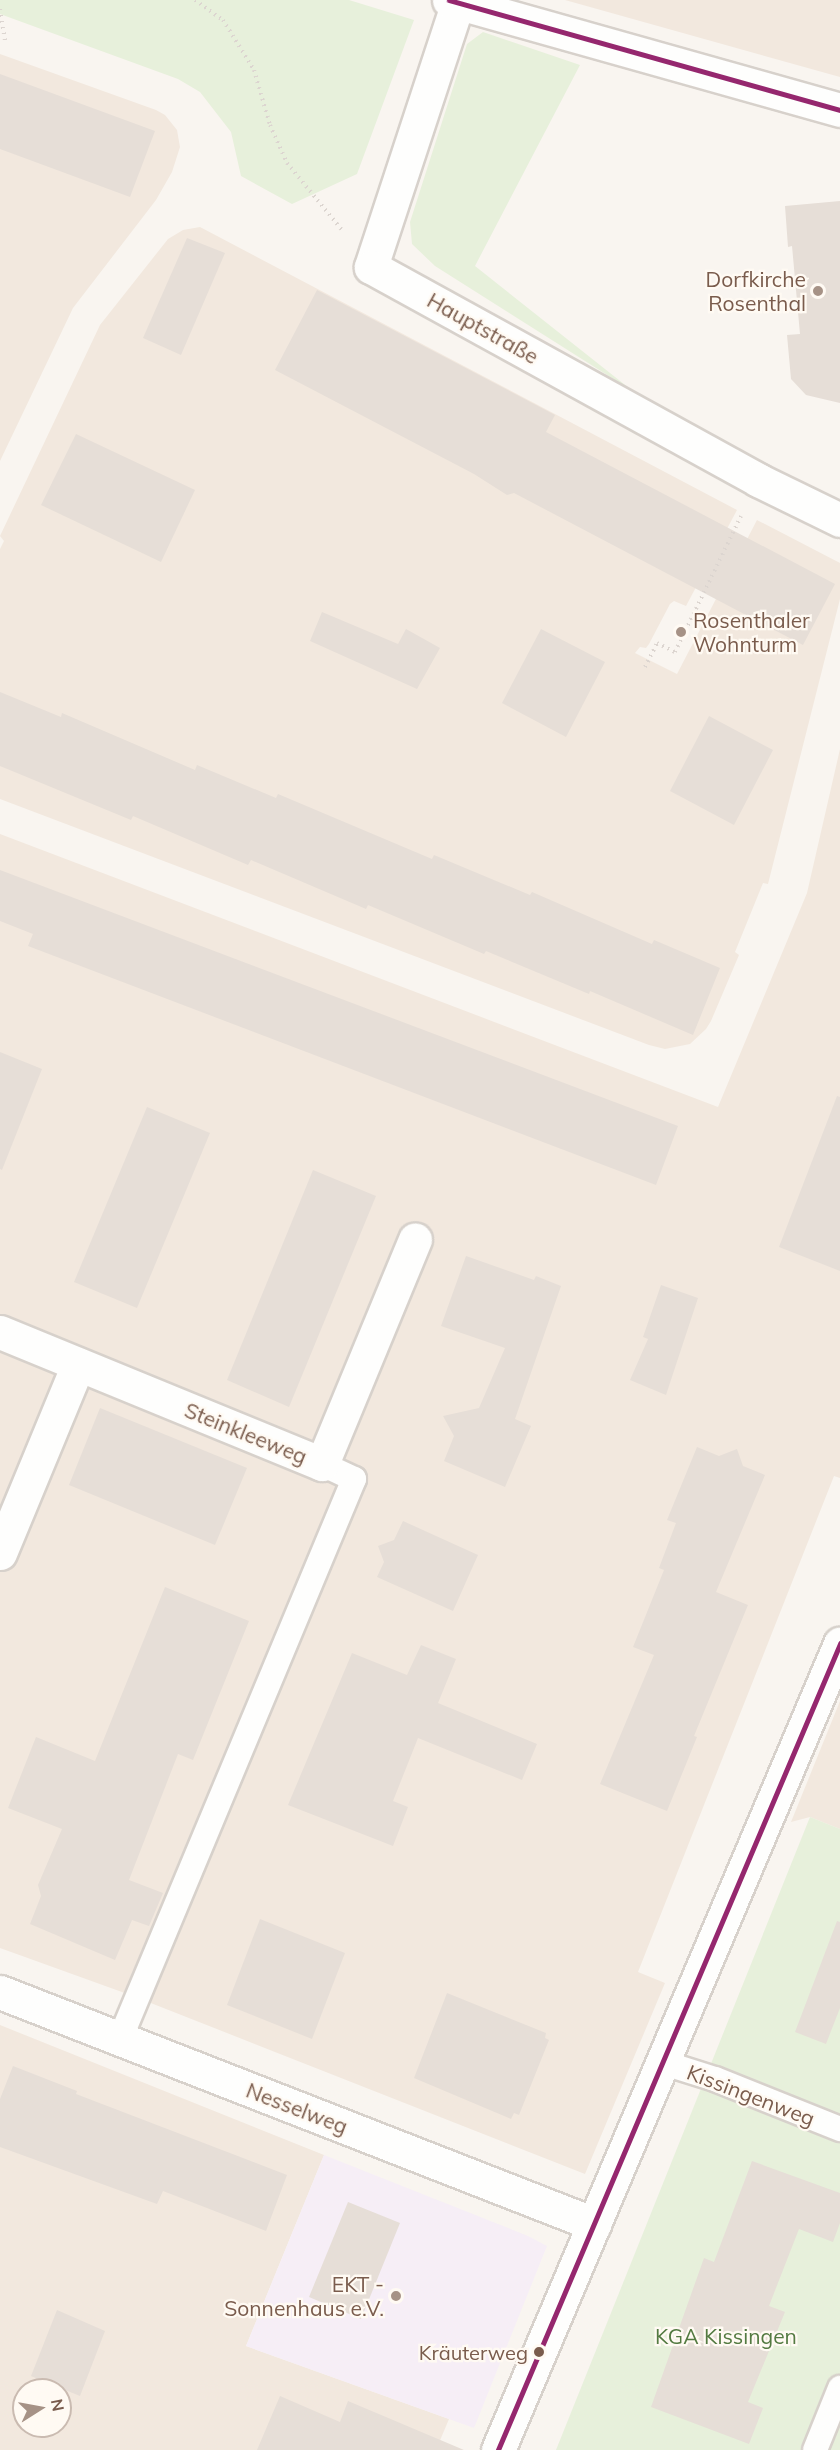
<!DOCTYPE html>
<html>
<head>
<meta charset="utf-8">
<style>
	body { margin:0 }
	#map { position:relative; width:840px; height:2450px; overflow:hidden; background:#f9f5f0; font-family:Mulish,sans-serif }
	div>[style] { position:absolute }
	.residential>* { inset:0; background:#f2e8de }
	.education>* { inset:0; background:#f6eef6 }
	.green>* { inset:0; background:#e7f0db }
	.building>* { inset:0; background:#e6ded7 }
	.path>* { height:4px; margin-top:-2px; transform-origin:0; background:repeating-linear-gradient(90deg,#dcd5d0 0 1.5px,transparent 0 6px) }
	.roads { filter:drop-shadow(2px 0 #d7d1cb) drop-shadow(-2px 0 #d7d1cb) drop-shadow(0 2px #d7d1cb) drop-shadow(0 -2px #d7d1cb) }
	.service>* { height:24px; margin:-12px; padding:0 12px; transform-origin:12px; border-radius:12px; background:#fefefd }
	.minor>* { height:33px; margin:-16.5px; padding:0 16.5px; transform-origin:16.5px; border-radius:16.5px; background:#fefefd }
	.tertiary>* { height:33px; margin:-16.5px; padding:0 16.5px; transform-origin:16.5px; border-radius:16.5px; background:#fefefd }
	.bus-1>* { height:4.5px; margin:-2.25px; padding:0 2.25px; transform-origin:2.25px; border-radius:2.25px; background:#95276e }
	.dots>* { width:16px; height:16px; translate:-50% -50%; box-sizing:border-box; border:3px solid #fffaf3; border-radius:50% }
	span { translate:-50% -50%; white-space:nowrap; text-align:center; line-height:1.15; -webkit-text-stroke:4.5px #fffaf3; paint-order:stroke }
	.bus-label { font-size:20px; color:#7a5c4d }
	.right { translate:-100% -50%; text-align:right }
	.poi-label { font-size:21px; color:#7a5c4d }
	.left { translate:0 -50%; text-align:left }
	.street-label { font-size:21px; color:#7a5c4d }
	.park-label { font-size:21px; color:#537a41 }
	.north { position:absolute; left:12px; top:2378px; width:60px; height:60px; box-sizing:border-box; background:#fffaf3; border:2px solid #cabbb1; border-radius:50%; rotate:79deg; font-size:16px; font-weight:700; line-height:24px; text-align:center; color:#7a5c4d }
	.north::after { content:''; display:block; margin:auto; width:21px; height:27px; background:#a69286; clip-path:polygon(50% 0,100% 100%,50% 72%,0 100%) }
</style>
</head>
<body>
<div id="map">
	<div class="residential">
		<div style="clip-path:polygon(565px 0,840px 0,840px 77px)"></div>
		<div style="clip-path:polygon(0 54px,156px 110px,165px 115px,177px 130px,180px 147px,172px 172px,156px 200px,73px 308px,0 461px)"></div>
		<div style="clip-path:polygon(200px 227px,737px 510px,686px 606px,674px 601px,670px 604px,649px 644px,646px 648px,640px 647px,635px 653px,677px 674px,757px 520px,840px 563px,840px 599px,768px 884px,763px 883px,735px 952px,739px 955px,711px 1021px,706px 1029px,690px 1044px,665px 1049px,649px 1045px,0 799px,0 549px,4px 541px,0 536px,100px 325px,168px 239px,183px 230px)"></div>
		<div style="clip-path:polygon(840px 749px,840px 1478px,834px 1476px,638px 1972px,665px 1983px,585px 2174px,133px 1996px,0 1948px,0 834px,718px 1107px,807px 893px)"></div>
		<div style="clip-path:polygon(840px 1701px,840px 1829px,810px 1817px,791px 1822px)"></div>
		<div style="clip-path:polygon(evenodd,0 2025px,324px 2155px,246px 2346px,449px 2419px,436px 2450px,0 2450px,0 2025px,24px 2390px,60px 2390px,60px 2426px,24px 2426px,24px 2390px)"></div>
	</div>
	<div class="education">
		<div style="clip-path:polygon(324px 2155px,528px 2236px,547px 2246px,474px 2428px,246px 2346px)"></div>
	</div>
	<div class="green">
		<div style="clip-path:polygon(0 0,349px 0,414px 20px,357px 174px,292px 204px,241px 176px,231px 132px,200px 92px,178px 79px,0 14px)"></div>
		<div style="clip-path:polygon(483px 32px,580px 65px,475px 266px,634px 392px,435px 266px,412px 244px,410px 222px,467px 44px)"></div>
		<div style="clip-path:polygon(810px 1817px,840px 1829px,840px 2450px,556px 2450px)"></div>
	</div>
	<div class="building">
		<div style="clip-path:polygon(0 74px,155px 131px,130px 197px,0 149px)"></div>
		<div style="clip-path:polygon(840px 201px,840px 403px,806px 395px,791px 379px,787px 335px,800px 334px,792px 246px,788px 247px,785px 206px)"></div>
		<div style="clip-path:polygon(187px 238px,225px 253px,181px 355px,143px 338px)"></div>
		<div style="clip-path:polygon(317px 290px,555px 415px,546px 432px,835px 584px,803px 645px,514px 493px,507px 495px,474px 474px,275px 370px)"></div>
		<div style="clip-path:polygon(76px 434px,195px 490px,161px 562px,41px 505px)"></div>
		<div style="clip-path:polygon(322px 612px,398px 644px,406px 629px,440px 648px,417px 689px,310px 641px)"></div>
		<div style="clip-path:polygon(541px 629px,605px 662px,566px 737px,502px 703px)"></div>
		<div style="clip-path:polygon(0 692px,61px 717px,62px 713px,195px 770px,197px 765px,276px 798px,278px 794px,432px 859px,434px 855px,530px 895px,532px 892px,652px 944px,654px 940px,720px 968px,693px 1035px,590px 991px,589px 994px,486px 951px,484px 954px,368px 905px,366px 909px,251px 860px,248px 865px,133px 816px,131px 820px,0 766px)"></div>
		<div style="clip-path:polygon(709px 716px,773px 750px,734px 825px,670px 791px)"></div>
		<div style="clip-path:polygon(0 870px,678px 1126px,656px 1185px,28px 946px,33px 934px,0 921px)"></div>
		<div style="clip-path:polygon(0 1052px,42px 1069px,2px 1170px,0 1169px)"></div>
		<div style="clip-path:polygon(837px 1096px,840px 1097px,840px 1271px,779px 1247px)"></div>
		<div style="clip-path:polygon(147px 1107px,210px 1133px,137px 1308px,74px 1282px)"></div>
		<div style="clip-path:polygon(313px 1170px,376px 1196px,289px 1407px,227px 1380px)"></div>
		<div style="clip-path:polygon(466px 1256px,534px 1280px,536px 1276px,561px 1286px,515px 1419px,531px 1426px,505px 1487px,444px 1461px,454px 1436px,443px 1416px,479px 1408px,505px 1348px,441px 1326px)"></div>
		<div style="clip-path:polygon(661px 1285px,698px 1298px,666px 1395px,630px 1380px,648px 1339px,643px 1337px)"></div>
		<div style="clip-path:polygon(100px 1408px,247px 1468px,215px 1545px,69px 1485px)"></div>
		<div style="clip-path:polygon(697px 1447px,719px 1456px,737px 1449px,743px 1466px,765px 1475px,716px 1592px,748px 1605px,694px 1736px,697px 1737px,667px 1811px,600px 1784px,654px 1655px,633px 1647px,664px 1570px,659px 1568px,676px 1523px,667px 1520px)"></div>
		<div style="clip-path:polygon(403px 1521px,478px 1555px,453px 1611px,377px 1577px,384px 1562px,378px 1546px,394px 1540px)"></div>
		<div style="clip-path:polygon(165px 1587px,249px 1621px,193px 1760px,178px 1754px,129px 1880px,163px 1893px,149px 1926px,132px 1920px,115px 1960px,30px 1924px,41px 1896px,38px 1885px,62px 1829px,8px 1808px,36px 1737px,95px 1761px)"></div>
		<div style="clip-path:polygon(421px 1645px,456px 1659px,438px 1703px,537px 1744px,522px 1780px,418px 1738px,393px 1801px,408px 1807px,393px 1846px,288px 1805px,352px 1653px,407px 1675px)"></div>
		<div style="clip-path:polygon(260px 1919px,345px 1953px,312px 2039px,227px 2005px)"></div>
		<div style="clip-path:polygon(837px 1921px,840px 1922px,840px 2008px,826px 2044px,795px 2032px)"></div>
		<div style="clip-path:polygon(447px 1993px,546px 2033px,545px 2038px,549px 2040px,519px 2115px,514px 2113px,511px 2119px,414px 2078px)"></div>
		<div style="clip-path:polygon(13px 2066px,77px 2091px,76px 2094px,287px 2175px,266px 2231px,163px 2191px,157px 2204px,0 2147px,0 2099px)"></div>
		<div style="clip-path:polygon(752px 2161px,840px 2193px,840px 2223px,833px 2242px,799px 2229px,769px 2306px,785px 2312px,748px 2402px,763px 2408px,749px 2444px,651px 2407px,704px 2258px,714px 2262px)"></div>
		<div style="clip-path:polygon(348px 2202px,400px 2223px,361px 2319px,309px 2297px)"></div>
		<div style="clip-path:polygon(57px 2310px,105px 2331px,80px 2396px,31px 2376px)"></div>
		<div style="clip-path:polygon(280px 2396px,340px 2422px,348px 2401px,464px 2450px,257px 2450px)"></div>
	</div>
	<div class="path">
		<div style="left:195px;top:0;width:34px;rotate:36deg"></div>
		<div style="left:223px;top:20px;width:59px;rotate:58.2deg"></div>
		<div style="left:254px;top:70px;width:57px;rotate:73.8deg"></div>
		<div style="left:270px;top:125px;width:42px;rotate:65.9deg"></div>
		<div style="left:287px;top:163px;width:87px;rotate:50.6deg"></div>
		<div style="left:0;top:9px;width:33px;rotate:81deg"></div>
		<div style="left:645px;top:667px;width:27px;rotate:-63deg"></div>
		<div style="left:657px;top:643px;width:20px;rotate:27deg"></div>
		<div style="left:675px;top:652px;width:151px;rotate:-64.1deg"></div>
	</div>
	<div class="roads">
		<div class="service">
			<div style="left:120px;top:2039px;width:607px;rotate:-67.32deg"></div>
			<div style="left:354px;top:1479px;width:35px;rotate:-155deg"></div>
			<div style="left:661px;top:2062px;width:57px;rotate:17.5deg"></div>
			<div style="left:715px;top:2079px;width:135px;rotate:21.8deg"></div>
			<div style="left:815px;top:2450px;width:67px;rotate:-68deg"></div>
		</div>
		<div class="minor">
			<div style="left:458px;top:2px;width:279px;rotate:108.2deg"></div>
			<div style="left:371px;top:267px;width:442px;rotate:28.8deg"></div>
			<div style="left:758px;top:480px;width:91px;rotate:26deg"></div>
			<div style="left:0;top:1332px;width:348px;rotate:22.3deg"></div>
			<div style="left:322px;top:1464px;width:243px;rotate:-67.5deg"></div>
			<div style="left:0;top:1553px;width:204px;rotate:-67.5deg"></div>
			<div style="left:0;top:1992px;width:638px;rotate:21.33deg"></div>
		</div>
		<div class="tertiary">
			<div style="left:449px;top:0;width:406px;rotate:15.7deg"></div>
			<div style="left:498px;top:2450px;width:876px;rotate:-67.01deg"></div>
		</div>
	</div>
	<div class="bus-1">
		<div style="left:449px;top:0;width:406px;rotate:15.7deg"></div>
		<div style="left:498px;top:2450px;width:876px;rotate:-67.01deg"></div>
	</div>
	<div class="dots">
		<div style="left:818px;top:291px;background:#a69286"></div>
		<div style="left:681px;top:632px;background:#a69286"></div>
		<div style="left:396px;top:2296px;background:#a69286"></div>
		<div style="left:539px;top:2352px;background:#7a5c4d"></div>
	</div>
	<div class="bus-label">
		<span class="right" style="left:528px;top:2352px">Kräuterweg</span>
	</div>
	<div class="poi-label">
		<span class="right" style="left:806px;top:291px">Dorfkirche<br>Rosenthal</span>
		<span class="left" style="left:693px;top:632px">Rosenthaler<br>Wohnturm</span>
		<span class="right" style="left:384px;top:2296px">EKT -<br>Sonnenhaus e.V.</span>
	</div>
	<div class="street-label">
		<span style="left:483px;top:328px;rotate:29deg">Hauptstraße</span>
		<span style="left:246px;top:1433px;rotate:22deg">Steinkleeweg</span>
		<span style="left:751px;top:2095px;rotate:21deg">Kissingenweg</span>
		<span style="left:297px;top:2108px;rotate:21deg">Nesselweg</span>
	</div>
	<div class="park-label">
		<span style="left:726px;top:2336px">KGA Kissingen</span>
	</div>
	<div class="north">N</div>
</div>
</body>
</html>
